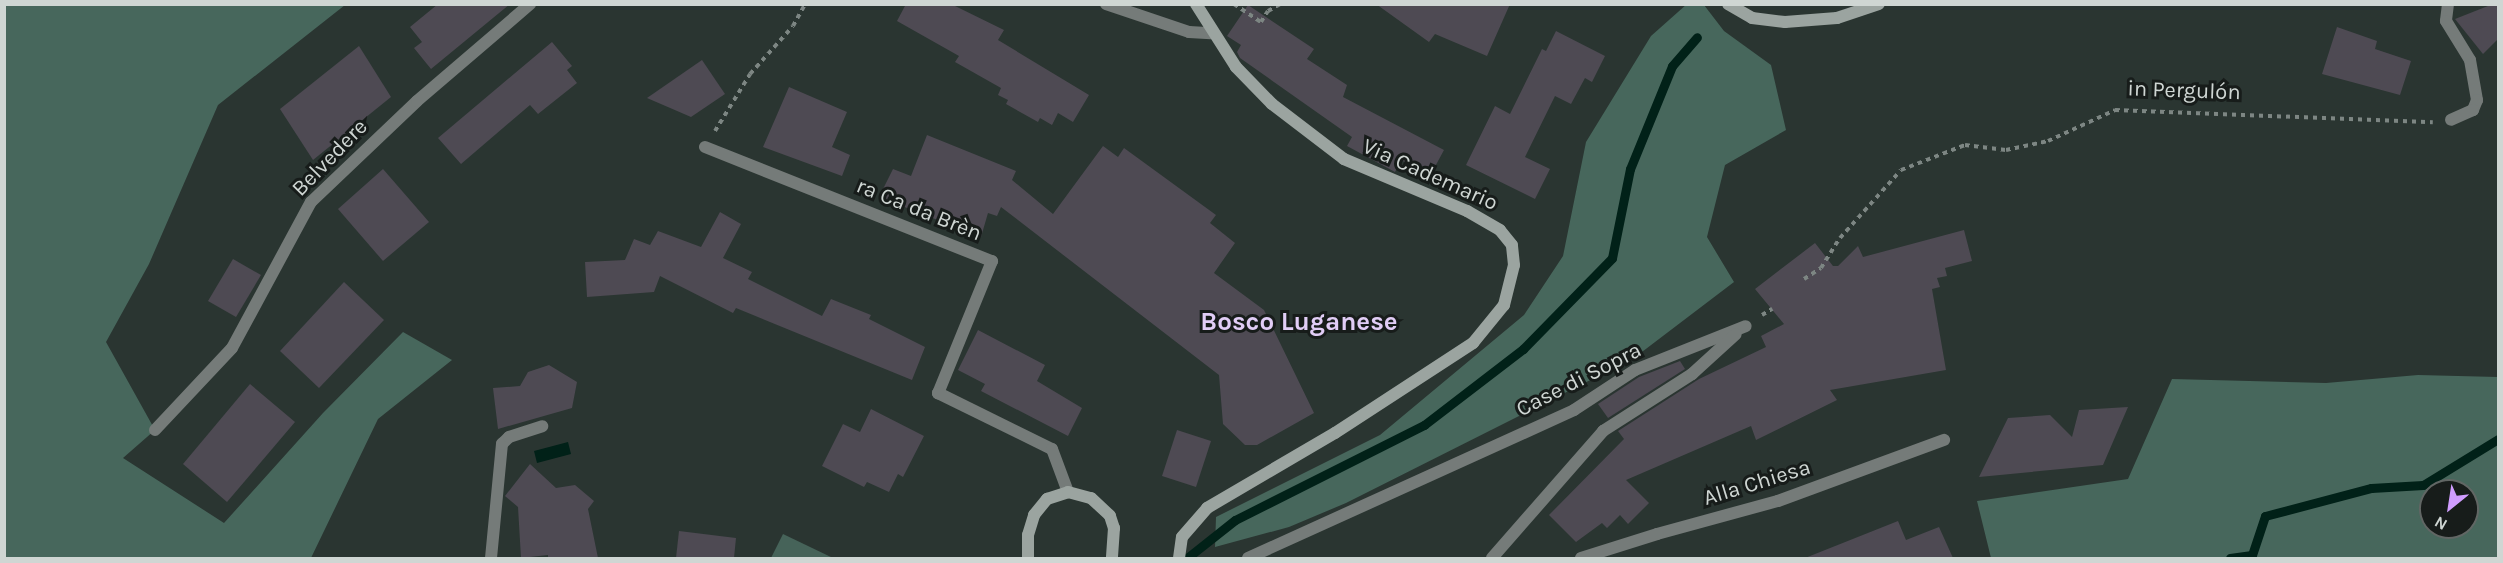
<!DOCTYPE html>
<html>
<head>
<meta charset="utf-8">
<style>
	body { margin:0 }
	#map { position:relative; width:2503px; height:563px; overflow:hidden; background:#2a3531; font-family:Karla,sans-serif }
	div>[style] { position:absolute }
	.green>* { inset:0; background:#466359 }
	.forest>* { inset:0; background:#47675c }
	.water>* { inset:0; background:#012118 }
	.stream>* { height:9px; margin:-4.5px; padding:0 4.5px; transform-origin:4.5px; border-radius:4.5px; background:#012118 }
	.building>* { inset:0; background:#4e4a53 }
	.path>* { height:4px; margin-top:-2px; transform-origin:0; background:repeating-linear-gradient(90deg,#7d8683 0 4.5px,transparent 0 9px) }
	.lane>* { height:12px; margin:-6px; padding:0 6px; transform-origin:6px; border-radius:6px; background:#757b79 }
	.street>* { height:12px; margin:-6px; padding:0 6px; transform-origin:6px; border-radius:6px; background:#757b79 }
	.secondary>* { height:12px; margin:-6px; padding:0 6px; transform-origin:6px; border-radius:6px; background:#9ba4a0 }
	span { translate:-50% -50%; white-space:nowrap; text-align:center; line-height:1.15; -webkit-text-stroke:6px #171c1a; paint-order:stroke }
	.street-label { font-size:22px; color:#cfd6d3 }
	.quarter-label { font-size:26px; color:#e1cdf6; font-weight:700 }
	.frame { position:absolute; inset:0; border:6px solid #cfd6d3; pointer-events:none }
	.north { position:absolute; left:2419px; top:479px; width:60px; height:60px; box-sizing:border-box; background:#171c1a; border:2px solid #616664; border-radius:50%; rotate:210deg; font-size:16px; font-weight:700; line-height:24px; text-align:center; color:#cfd6d3 }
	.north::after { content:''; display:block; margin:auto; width:21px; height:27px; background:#d09dff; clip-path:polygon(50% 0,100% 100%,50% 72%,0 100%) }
</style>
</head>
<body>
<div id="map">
	<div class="green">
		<div style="clip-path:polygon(783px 534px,833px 558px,771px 558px)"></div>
	</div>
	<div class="forest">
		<div style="clip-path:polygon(1687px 4px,1704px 5px,1724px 31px,1771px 65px,1786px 130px,1725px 165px,1707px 237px,1734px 282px,1634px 358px,1346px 503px,1289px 527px,1215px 547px,1216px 517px,1380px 435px,1524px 315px,1563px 256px,1586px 142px,1651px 36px)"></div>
		<div style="clip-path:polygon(4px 5px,345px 5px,218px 105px,149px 264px,106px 342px,155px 430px,123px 458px,224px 523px,323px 413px,403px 332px,452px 360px,378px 419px,311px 558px,5px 558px)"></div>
		<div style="clip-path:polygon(evenodd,2418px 375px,2498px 377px,2498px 558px,1991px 558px,1977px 501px,2128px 479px,2172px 379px,2326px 383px,2418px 375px,2431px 491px,2467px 491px,2467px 527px,2431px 527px,2431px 491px)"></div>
	</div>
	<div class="water">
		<div style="clip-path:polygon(568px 442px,571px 454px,537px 463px,534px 451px)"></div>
	</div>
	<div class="stream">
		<div style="left:1187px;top:558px;width:61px;rotate:-38.4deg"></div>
		<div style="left:1235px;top:520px;width:212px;rotate:-26.7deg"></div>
		<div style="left:1424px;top:425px;width:125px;rotate:-37.5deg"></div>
		<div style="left:1523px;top:349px;width:127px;rotate:-45.6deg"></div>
		<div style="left:1612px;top:258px;width:91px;rotate:-78.6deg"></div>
		<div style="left:1630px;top:169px;width:111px;rotate:-67.8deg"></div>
		<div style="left:1672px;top:66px;width:38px;rotate:-49deg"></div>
		<div style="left:2230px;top:558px;width:22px;rotate:-8deg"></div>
		<div style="left:2252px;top:555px;width:41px;rotate:-71.6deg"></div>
		<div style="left:2265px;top:516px;width:110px;rotate:-14.8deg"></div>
		<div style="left:2371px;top:488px;width:52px;rotate:-3.3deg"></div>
		<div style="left:2423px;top:485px;width:88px;rotate:-31.5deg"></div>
	</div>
	<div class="building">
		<div style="clip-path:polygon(438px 4px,510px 4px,431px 69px,414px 48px,422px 42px,410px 27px)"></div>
		<div style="clip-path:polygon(906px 4px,951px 4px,1004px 30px,998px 40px,1089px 95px,1073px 122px,1058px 113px,1052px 125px,1040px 118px,1038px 122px,1006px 104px,1008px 100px,998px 95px,1001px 88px,955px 62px,959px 56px,897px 21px)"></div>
		<div style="clip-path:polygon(1376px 4px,1510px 4px,1487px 56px,1435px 34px,1429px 42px)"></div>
		<div style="clip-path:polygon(2493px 4px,2499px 4px,2499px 38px,2483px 54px,2455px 19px)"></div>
		<div style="clip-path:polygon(1248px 5px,1314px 49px,1307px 59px,1347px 85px,1343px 97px,1444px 150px,1430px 176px,1401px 160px,1395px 172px,1347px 146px,1352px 137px,1240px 58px,1237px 52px,1241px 45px,1227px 36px)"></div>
		<div style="clip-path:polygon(2337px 27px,2377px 41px,2375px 49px,2411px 61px,2400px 95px,2322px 74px)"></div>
		<div style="clip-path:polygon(1556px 31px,1605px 56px,1592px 82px,1585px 78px,1571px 104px,1555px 96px,1525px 157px,1550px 169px,1535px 199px,1466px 165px,1495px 106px,1510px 114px,1542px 49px,1546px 51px)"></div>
		<div style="clip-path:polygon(552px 42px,572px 66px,567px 70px,577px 83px,538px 114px,530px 105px,461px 164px,438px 138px)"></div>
		<div style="clip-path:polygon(359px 46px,391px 97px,313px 160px,280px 109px)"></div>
		<div style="clip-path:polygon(702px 60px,725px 94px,691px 117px,647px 98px)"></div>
		<div style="clip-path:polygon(789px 87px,847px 112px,832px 147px,850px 155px,842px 176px,763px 147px)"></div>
		<div style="clip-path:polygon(927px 135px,1016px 171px,1012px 180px,1053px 214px,1103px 146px,1118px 157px,1124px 148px,1216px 215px,1210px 223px,1235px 243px,1214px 273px,1264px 310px,1314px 413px,1257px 445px,1245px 445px,1223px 424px,1219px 375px,1001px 207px,997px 216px,988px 213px,981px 237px,879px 197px,893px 169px,911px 176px)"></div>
		<div style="clip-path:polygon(383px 169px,429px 222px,383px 261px,338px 209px)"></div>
		<div style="clip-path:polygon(720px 212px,741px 224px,723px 258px,752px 272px,748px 279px,822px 316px,831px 299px,871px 315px,869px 319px,925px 347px,912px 380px,736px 308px,733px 313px,660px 276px,654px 292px,587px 297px,585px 262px,625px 260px,634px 239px,650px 245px,658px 231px,701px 247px)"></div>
		<div style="clip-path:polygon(1964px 230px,1972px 261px,1945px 268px,1947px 276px,1937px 278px,1940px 287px,1932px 289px,1946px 370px,1830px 390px,1837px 400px,1756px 440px,1751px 426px,1626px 480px,1649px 503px,1628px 524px,1620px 515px,1607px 528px,1602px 523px,1576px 542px,1549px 515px,1624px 439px,1618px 431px,1699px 379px,1766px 347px,1761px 336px,1784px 324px,1755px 289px,1815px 243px,1833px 266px,1838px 266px,1858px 246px,1863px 257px)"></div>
		<div style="clip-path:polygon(233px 259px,261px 275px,236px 317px,208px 301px)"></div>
		<div style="clip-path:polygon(344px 282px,384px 320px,319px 388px,280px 351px)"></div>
		<div style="clip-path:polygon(978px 330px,1045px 365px,1037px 381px,1082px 408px,1068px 436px,981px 391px,985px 384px,958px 370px)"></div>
		<div style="clip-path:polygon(1680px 361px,1685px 369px,1608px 418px,1598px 404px,1639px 377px)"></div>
		<div style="clip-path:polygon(549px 365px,577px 382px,572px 408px,498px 429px,493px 388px,520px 386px,528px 372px)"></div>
		<div style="clip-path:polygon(250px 384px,295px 422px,227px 502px,183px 464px)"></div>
		<div style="clip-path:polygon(2128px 407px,2103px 465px,1979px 477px,2008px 418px,2050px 415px,2072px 437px,2079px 410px)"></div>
		<div style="clip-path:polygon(871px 409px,924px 436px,903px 477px,898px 474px,889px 492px,867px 482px,864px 487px,822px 466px,843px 424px,860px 432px)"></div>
		<div style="clip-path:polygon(1177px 430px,1211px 441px,1196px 487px,1162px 476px)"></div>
		<div style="clip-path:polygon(530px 464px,556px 488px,575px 485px,594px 501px,588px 509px,598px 558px,548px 558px,548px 555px,521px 558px,518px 507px,505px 496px)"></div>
		<div style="clip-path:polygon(1898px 521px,1906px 540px,1939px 527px,1953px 558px,1805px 558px)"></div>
		<div style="clip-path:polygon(679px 531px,736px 538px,734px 558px,676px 558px)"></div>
	</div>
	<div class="path">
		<div style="left:1234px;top:4px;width:32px;rotate:34deg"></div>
		<div style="left:1261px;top:22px;width:13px;rotate:-58deg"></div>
		<div style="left:1268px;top:11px;width:14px;rotate:-30deg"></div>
		<div style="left:715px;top:131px;width:67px;rotate:-58.4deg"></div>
		<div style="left:750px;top:74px;width:64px;rotate:-48.1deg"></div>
		<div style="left:793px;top:26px;width:25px;rotate:-61deg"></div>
		<div style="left:1804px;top:279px;width:20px;rotate:-33deg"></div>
		<div style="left:1821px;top:268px;width:36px;rotate:-58deg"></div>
		<div style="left:1840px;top:238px;width:91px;rotate:-48.1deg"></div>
		<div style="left:1901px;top:170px;width:69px;rotate:-21.3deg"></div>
		<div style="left:1965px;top:145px;width:41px;rotate:7deg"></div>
		<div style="left:2006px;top:150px;width:43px;rotate:-12.1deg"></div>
		<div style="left:2048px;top:141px;width:74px;rotate:-24.8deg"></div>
		<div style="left:2115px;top:110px;width:318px;rotate:2.2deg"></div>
		<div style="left:1762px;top:315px;width:12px;rotate:-31deg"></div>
	</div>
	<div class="lane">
		<div style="left:1106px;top:4px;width:88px;rotate:18.6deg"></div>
		<div style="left:1189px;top:32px;width:22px;rotate:3deg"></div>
		<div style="left:2448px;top:4px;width:17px;rotate:97deg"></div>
		<div style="left:2446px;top:21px;width:46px;rotate:58.4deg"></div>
		<div style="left:2470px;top:60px;width:41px;rotate:80.1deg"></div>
		<div style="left:2477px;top:100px;width:11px;rotate:112deg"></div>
		<div style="left:2473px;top:110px;width:24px;rotate:156deg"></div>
		<div style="left:155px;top:430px;width:112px;rotate:-46.8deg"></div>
		<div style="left:232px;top:348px;width:166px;rotate:-61.6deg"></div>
		<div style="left:311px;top:202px;width:146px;rotate:-43.6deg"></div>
		<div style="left:417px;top:101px;width:149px;rotate:-40.6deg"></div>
		<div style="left:1657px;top:534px;width:125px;rotate:-15.3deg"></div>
		<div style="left:1778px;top:501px;width:177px;rotate:-20.2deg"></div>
		<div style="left:491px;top:558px;width:115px;rotate:-84.5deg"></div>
		<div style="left:502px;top:444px;width:10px;rotate:-45deg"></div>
		<div style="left:509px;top:437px;width:35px;rotate:-18deg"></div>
	</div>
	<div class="street">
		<div style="left:705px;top:147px;width:309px;rotate:21.7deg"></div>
		<div style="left:992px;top:261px;width:143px;rotate:112.2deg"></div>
		<div style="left:938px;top:393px;width:127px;rotate:26.2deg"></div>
		<div style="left:1052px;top:449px;width:46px;rotate:69.6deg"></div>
		<div style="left:1248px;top:558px;width:358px;rotate:-24.4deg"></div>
		<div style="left:1574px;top:410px;width:73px;rotate:-33.3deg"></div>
		<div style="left:1635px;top:370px;width:119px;rotate:-21.6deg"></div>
		<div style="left:1492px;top:558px;width:169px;rotate:-48.8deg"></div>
		<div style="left:1603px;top:431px;width:106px;rotate:-32.6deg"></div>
		<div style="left:1692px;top:374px;width:59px;rotate:-42.3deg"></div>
		<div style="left:1581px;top:558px;width:80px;rotate:-17.5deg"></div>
	</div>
	<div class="secondary">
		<div style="left:1728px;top:4px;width:28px;rotate:30deg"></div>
		<div style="left:1752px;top:18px;width:33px;rotate:7deg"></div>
		<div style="left:1785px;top:22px;width:52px;rotate:-4.4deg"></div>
		<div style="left:1837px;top:18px;width:44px;rotate:-18.4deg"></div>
		<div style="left:1028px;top:558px;width:23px;rotate:-90deg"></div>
		<div style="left:1028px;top:535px;width:21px;rotate:-73deg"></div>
		<div style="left:1034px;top:515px;width:21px;rotate:-51deg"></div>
		<div style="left:1047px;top:499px;width:22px;rotate:-18deg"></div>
		<div style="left:1068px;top:492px;width:24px;rotate:15deg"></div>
		<div style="left:1091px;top:498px;width:26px;rotate:43deg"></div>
		<div style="left:1110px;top:516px;width:13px;rotate:72deg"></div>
		<div style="left:1114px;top:528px;width:30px;rotate:94deg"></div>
		<div style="left:1179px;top:558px;width:21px;rotate:-82deg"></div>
		<div style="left:1182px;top:537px;width:38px;rotate:-49deg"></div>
		<div style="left:1207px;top:508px;width:148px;rotate:-30.4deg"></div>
		<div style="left:1335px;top:433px;width:165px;rotate:-33.1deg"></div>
		<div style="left:1473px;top:343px;width:49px;rotate:-50.8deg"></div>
		<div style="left:1504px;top:305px;width:41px;rotate:-76deg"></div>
		<div style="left:1514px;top:265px;width:20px;rotate:-96deg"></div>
		<div style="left:1512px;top:245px;width:19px;rotate:-129deg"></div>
		<div style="left:1500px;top:230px;width:38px;rotate:-150deg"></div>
		<div style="left:1467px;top:211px;width:134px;rotate:-157.1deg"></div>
		<div style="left:1344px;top:159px;width:91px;rotate:-142.6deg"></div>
		<div style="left:1272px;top:104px;width:52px;rotate:-134.2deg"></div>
		<div style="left:1236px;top:67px;width:75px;rotate:-122.4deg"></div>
	</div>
	<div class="street-label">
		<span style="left:2184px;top:91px;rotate:2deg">in Pergulón</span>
		<span style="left:330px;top:158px;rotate:-46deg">Belvedere</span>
		<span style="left:1430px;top:175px;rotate:24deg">Via Cademario</span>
		<span style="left:919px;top:210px;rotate:22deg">ra Ca da Brèn</span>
		<span style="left:1579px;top:380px;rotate:-27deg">Case di Sopra</span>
		<span style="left:1757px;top:483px;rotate:-17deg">Alla Chiesa</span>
	</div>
	<div class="quarter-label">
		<span style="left:1299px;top:322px">Bosco Luganese</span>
	</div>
	<div class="frame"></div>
	<div class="north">N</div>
</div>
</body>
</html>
